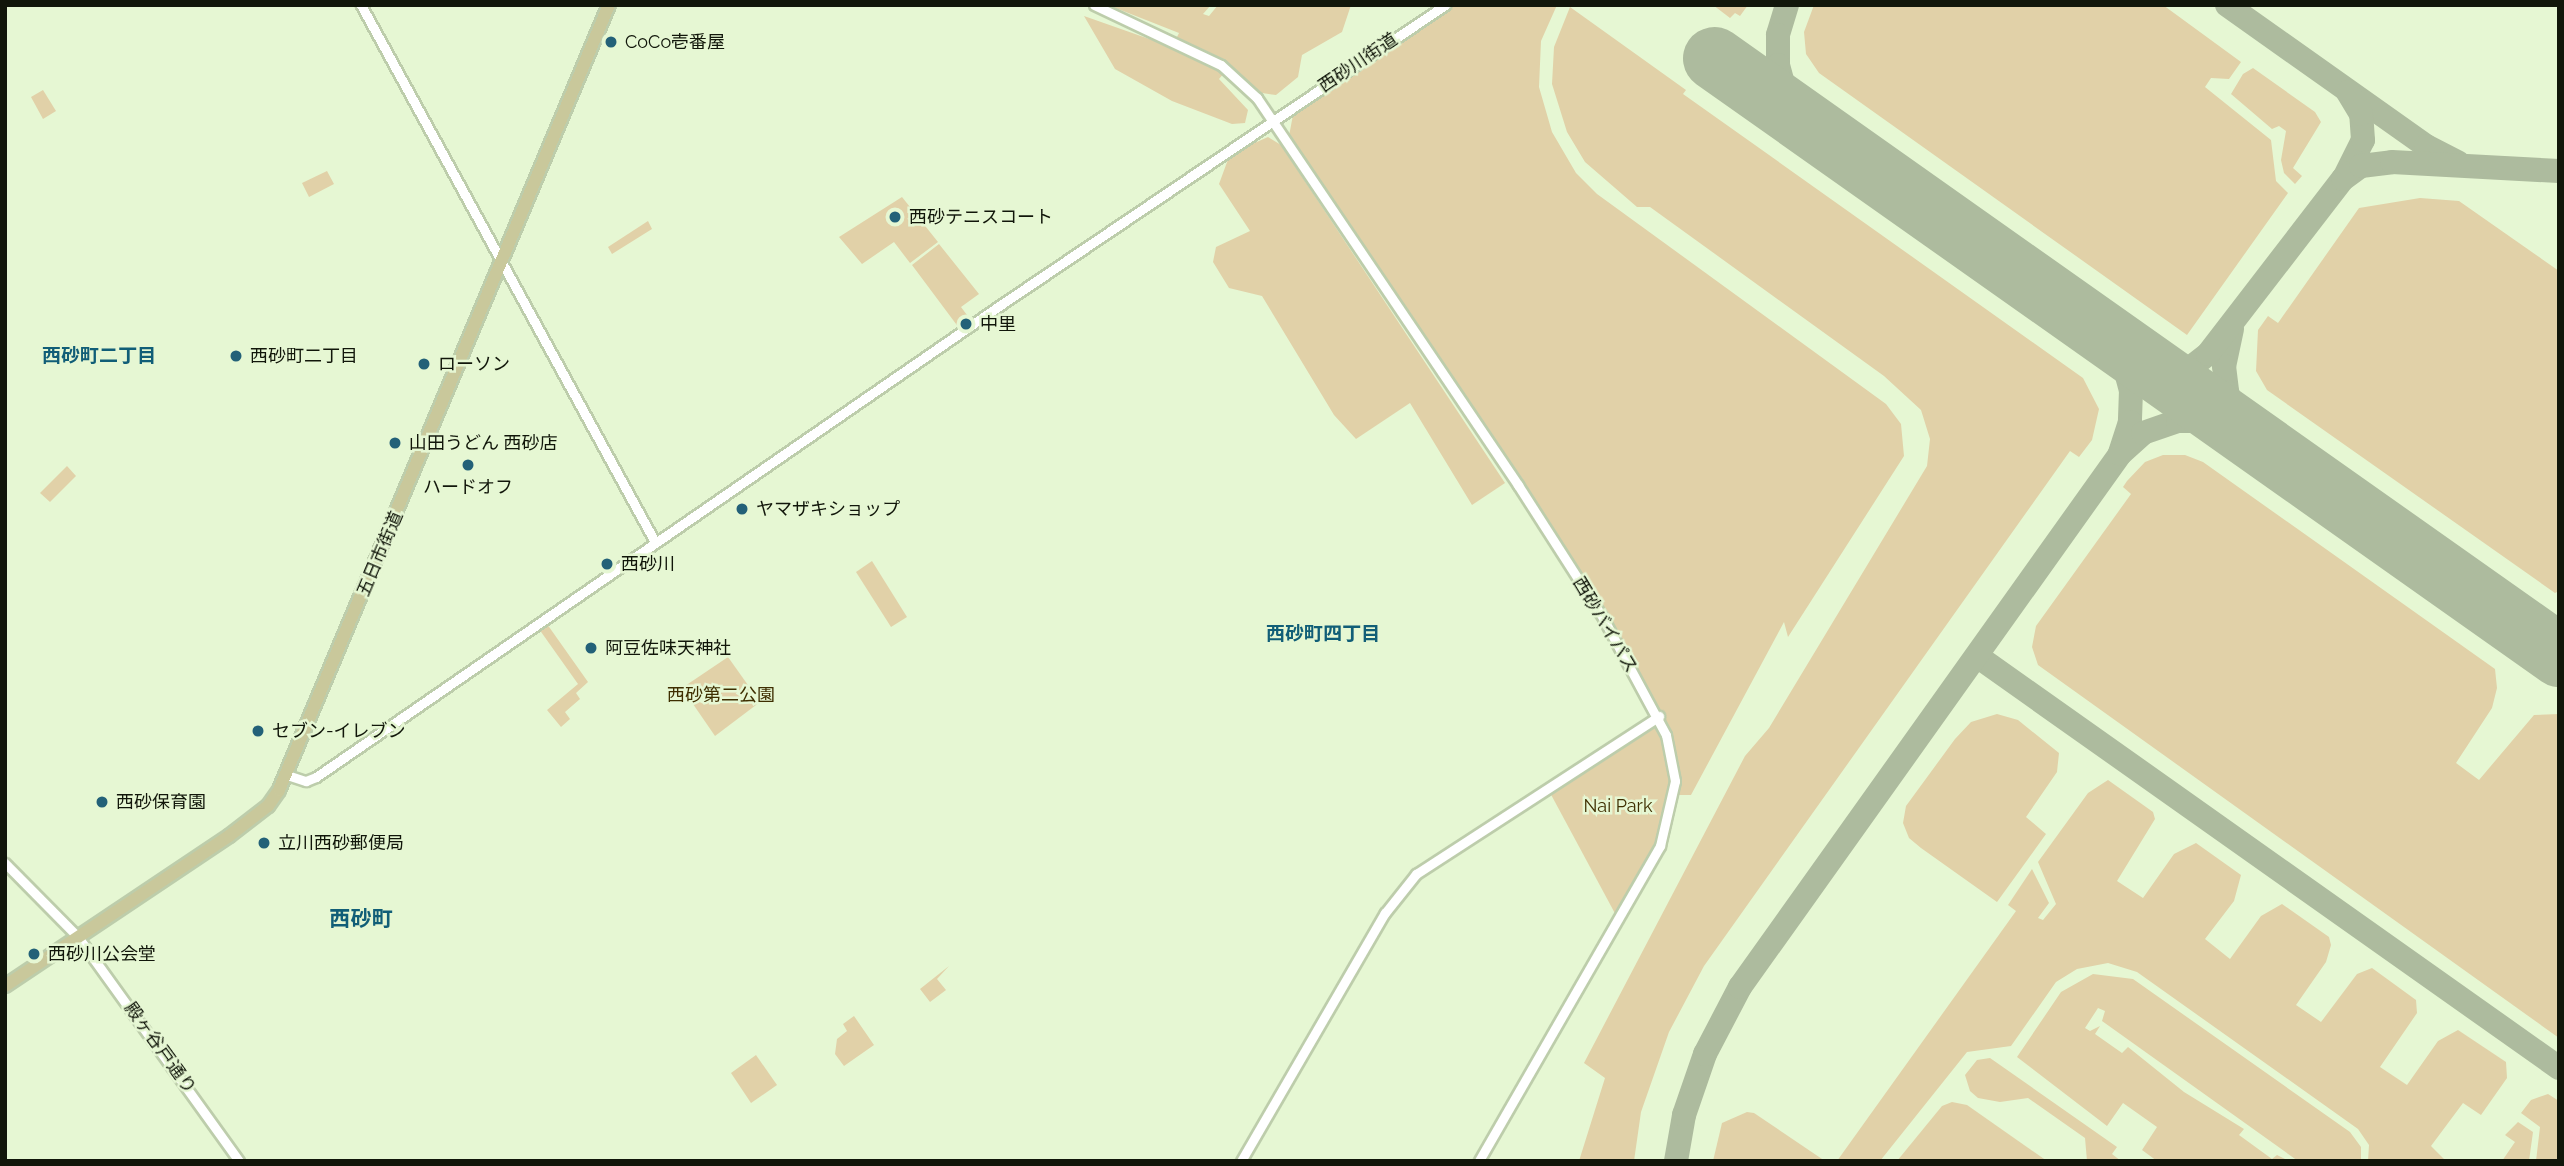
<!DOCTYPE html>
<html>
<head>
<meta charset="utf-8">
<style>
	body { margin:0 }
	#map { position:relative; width:2564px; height:1166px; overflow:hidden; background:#e6f7d3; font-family:Raleway,"Noto Sans JP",sans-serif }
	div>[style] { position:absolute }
	.green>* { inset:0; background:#e1d1a8 }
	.taxiway>* { height:24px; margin:-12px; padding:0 12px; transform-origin:12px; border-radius:12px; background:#adbb9e }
	.runway>* { height:63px; margin:-31.5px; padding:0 31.5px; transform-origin:31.5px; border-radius:31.5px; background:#adbb9e }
	.roads { filter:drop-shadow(2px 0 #bdcdab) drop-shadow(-2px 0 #bdcdab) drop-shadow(0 2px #bdcdab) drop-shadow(0 -2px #bdcdab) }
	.tertiary>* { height:9px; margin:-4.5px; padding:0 4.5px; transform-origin:4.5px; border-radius:4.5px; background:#fff }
	.primary>* { height:12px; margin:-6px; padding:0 6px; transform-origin:6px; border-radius:6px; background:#c9c89b }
	.dots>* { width:19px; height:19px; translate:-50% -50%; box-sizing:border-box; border:4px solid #e6f7d3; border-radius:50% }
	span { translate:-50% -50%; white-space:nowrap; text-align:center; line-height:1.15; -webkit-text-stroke:5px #e6f7d3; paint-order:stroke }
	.poi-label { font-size:18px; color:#11160a }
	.left { translate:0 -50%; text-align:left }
	.street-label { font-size:18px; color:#11160a }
	.park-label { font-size:18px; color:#3e2e00 }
	.neighbourhood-label { font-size:19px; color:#115e77; font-weight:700 }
	.quarter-label { font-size:21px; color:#115e77; font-weight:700 }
	.frame { position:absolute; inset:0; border:7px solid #11160a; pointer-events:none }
</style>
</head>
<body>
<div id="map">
	<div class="green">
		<div style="clip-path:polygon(1108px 5px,1211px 5px,1203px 14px,1209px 16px,1218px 5px,1351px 5px,1342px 32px,1302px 55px,1298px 77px,1276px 95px,1262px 93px,1230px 66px,1219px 79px,1248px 110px,1245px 123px,1232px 124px,1172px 101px,1115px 69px,1084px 16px,1172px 47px,1179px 33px)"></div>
		<div style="clip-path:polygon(1452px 5px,1557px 5px,1541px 41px,1539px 87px,1552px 132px,1576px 173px,1597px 194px,1886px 404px,1901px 424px,1904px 456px,1788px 637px,1784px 622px,1691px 795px,1678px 795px,1679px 765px,1670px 728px,1607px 615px,1289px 136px,1293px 115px)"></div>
		<div style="clip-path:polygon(1713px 5px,1748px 5px,1740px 16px,1735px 13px,1730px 18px)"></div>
		<div style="clip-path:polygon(1814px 5px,2163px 5px,2241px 62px,2229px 79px,2211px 78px,2205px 87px,2271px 140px,2276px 181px,2288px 193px,2187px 335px,1819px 73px,1806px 54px,1804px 32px)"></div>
		<div style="clip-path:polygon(1570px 7px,1686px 90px,1683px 94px,2083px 378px,2099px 409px,2092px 440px,2079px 457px,2070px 451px,1704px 966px,1669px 1032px,1641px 1112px,1634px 1161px,1579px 1161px,1605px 1078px,1584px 1063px,1745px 756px,1769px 728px,1927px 466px,1930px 439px,1921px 410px,1884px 376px,1650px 207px,1637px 207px,1585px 162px,1567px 132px,1552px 84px,1554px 47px)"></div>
		<div style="clip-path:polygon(2253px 68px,2315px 112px,2321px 122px,2293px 168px,2302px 176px,2295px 184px,2284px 173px,2281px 160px,2286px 131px,2279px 126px,2272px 129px,2231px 94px,2243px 74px)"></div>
		<div style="clip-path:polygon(43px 90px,56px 111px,43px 119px,31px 97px)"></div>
		<div style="clip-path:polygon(1268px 137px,1281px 145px,1505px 483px,1472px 505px,1410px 403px,1356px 439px,1334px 415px,1262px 296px,1229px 288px,1213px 262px,1216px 247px,1250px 231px,1219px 184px,1230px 154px)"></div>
		<div style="clip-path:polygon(327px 171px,334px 184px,309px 197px,302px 183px)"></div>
		<div style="clip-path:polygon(902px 197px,938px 242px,910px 263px,894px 242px,862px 264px,839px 237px)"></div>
		<div style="clip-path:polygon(2420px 198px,2459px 201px,2559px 271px,2559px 591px,2555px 593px,2267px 390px,2256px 371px,2258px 330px,2268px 316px,2278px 323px,2359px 208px)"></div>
		<div style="clip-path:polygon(648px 221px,652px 229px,612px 254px,608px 247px)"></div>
		<div style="clip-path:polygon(939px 244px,979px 294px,961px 307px,970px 319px,959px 328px,912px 265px)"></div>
		<div style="clip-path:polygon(2163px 455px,2185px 455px,2203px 462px,2495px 669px,2497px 688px,2492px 708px,2456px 763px,2479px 780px,2534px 715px,2559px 714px,2559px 1038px,2038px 665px,2032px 647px,2036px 626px,2131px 494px,2123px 487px,2127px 481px,2145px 462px)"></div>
		<div style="clip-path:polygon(67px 466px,76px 476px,50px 502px,40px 493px)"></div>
		<div style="clip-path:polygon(872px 561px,907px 617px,891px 627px,856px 572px)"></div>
		<div style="clip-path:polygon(547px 624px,588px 682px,576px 693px,580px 699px,565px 712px,570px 719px,561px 727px,547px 710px,578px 684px,539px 629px)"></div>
		<div style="clip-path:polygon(728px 657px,760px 702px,715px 736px,682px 688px)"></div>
		<div style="clip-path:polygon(1997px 714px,2018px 720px,2059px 753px,2057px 772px,2026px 817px,2046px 834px,1997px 902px,1921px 848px,1909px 838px,1903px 823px,1906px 806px,1955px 739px,1971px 722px)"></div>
		<div style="clip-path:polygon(1659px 716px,1675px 781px,1669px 825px,1618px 919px,1548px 789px)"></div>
		<div style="clip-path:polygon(2108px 780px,2153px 812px,2155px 819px,2117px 881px,2143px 898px,2174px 854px,2196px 843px,2241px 875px,2234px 901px,2205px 939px,2230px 959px,2261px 916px,2282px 904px,2329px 937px,2331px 945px,2326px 962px,2296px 1005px,2321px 1022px,2357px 974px,2372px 968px,2416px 1000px,2417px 1013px,2380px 1067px,2407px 1085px,2438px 1041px,2458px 1030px,2506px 1062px,2507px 1078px,2481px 1115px,2463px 1103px,2431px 1146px,2446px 1161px,2368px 1161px,2369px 1145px,2358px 1129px,2137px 972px,2108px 963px,2077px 969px,2056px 982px,2011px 1046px,1967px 1052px,1880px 1161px,1837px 1161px,2016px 911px,2008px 905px,2032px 869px,2049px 903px,2038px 918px,2043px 920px,2056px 904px,2038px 862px,2088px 793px)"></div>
		<div style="clip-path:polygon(949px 966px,937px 979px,946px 990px,930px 1002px,920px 989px)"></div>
		<div style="clip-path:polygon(2093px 974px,2133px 979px,2350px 1132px,2361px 1147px,2361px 1159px,2298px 1161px,2102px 1021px,2105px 1011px,2098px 1008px,2085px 1028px,2090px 1031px,2100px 1026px,2095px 1034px,2122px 1053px,2128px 1047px,2184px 1092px,2244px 1129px,2239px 1135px,2272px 1159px,2277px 1155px,2289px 1161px,2157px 1161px,2142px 1150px,2157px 1127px,2123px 1103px,2107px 1126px,2017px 1057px,2061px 992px)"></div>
		<div style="clip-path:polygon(854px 1016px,874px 1045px,844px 1066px,835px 1054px,837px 1039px,847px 1031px,843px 1024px)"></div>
		<div style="clip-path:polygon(756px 1055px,777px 1085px,751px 1103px,731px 1073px)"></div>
		<div style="clip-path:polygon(1990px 1058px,2117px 1147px,2112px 1154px,2121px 1161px,2087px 1161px,2085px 1138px,2028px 1098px,2000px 1102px,1978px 1098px,1970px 1091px,1965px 1075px,1977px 1060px)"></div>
		<div style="clip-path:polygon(2548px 1094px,2559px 1101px,2559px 1161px,2536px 1161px,2540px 1127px,2521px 1113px,2531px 1100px)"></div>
		<div style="clip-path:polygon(1952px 1102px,1967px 1105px,2047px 1161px,1897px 1161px,1942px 1106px)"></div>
		<div style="clip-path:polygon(1747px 1112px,1754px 1113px,1825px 1161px,1713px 1161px,1722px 1123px)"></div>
		<div style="clip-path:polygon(2518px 1122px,2533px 1132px,2529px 1161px,2502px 1161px,2515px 1142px,2505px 1135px)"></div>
	</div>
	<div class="taxiway">
		<div style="left:1787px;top:5px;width:31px;rotate:107deg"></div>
		<div style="left:1778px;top:35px;width:30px;rotate:90deg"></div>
		<div style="left:1778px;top:65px;width:30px;rotate:75deg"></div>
		<div style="left:1786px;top:94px;width:41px;rotate:50.9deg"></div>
		<div style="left:2227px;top:5px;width:244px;rotate:35.3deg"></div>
		<div style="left:2426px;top:146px;width:36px;rotate:27deg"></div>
		<div style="left:2345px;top:176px;width:40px;rotate:-63.4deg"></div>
		<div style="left:2363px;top:140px;width:26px;rotate:-94deg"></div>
		<div style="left:2361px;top:114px;width:26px;rotate:-121deg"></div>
		<div style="left:2232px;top:329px;width:38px;rotate:102deg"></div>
		<div style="left:2224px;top:366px;width:26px;rotate:83deg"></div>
		<div style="left:2227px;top:392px;width:25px;rotate:69deg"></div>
		<div style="left:2236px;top:415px;width:36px;rotate:51deg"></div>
		<div style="left:2100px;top:330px;width:39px;rotate:53deg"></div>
		<div style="left:2123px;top:361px;width:30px;rotate:75deg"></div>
		<div style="left:2131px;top:390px;width:32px;rotate:92deg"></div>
		<div style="left:2130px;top:422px;width:33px;rotate:108deg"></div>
		<div style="left:2164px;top:375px;width:21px;rotate:-8deg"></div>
		<div style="left:2185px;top:372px;width:29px;rotate:-38deg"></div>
		<div style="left:2208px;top:354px;width:221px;rotate:-52.4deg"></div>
		<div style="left:2343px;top:179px;width:22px;rotate:-36deg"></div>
		<div style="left:2361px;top:166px;width:31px;rotate:-7deg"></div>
		<div style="left:2392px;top:162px;width:167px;rotate:3.1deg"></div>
		<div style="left:1977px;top:656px;width:713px;rotate:35.29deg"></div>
		<div style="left:1676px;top:1161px;width:47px;rotate:-80.1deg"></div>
		<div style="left:1684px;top:1115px;width:65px;rotate:-71deg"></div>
		<div style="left:1705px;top:1054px;width:76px;rotate:-62.4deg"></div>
		<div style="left:1740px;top:987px;width:655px;rotate:-54.51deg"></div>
		<div style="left:2120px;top:454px;width:31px;rotate:-42deg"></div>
		<div style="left:2143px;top:433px;width:37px;rotate:-19deg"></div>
		<div style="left:2178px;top:421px;width:34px"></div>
		<div style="left:2212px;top:421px;width:29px;rotate:18deg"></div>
	</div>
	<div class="runway">
		<div style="left:1714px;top:58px;width:1035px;rotate:35.24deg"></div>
	</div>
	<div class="roads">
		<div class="tertiary">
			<div style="left:361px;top:5px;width:612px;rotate:61.3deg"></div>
			<div style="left:1094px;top:5px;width:140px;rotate:25.3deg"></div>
			<div style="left:1221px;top:65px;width:49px;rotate:42.5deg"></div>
			<div style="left:1257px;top:98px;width:467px;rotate:56deg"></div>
			<div style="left:1518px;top:485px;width:158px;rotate:57.4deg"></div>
			<div style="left:1603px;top:618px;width:133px;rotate:61.7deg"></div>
			<div style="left:1666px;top:735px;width:47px;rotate:78.9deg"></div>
			<div style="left:1675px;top:781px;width:67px;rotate:103deg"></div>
			<div style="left:1660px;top:846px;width:363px;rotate:119.9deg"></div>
			<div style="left:287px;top:775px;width:20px;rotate:18deg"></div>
			<div style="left:306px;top:781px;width:11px;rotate:-22deg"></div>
			<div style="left:316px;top:777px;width:826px;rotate:-34.59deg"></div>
			<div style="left:996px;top:308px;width:542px;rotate:-34.01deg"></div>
			<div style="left:5px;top:863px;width:104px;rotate:45.4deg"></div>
			<div style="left:78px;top:937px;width:276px;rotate:54.3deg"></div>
			<div style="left:1241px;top:1161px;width:287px;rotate:-59.9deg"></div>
			<div style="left:1385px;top:913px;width:50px;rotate:-51.5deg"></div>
			<div style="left:1416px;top:874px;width:290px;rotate:-33deg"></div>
		</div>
		<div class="primary">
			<div style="left:5px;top:986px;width:270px;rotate:-33.8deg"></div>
			<div style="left:229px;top:836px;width:49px;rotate:-37.6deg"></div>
			<div style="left:268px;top:806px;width:19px;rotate:-55deg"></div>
			<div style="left:279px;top:790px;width:852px;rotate:-67.2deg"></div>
		</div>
	</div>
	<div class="dots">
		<div style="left:611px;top:42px;background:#236178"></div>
		<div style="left:895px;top:217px;background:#236178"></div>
		<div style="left:966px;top:324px;background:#236178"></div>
		<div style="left:236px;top:356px;background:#236178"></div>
		<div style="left:424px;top:364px;background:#236178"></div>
		<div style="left:395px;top:443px;background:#236178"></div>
		<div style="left:468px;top:465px;background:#236178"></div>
		<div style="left:742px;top:509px;background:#236178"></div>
		<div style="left:607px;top:564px;background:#236178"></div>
		<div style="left:591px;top:648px;background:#236178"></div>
		<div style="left:258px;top:731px;background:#236178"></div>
		<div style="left:102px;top:802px;background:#236178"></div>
		<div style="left:264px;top:843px;background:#236178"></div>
		<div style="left:34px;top:954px;background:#236178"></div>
	</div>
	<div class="poi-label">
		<span class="left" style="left:625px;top:42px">CoCo壱番屋</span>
		<span class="left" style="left:909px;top:217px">西砂テニスコート</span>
		<span class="left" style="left:980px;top:324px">中里</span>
		<span class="left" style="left:250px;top:356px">西砂町二丁目</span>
		<span class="left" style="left:438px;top:364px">ローソン</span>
		<span class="left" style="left:409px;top:443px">山田うどん 西砂店</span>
		<span style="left:468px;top:487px">ハードオフ</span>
		<span class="left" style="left:756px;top:509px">ヤマザキショップ</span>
		<span class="left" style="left:621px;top:564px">西砂川</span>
		<span class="left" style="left:605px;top:648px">阿豆佐味天神社</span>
		<span class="left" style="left:272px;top:731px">セブン-イレブン</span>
		<span class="left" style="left:116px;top:802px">西砂保育園</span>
		<span class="left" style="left:278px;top:843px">立川西砂郵便局</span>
		<span class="left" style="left:48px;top:954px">西砂川公会堂</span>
	</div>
	<div class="street-label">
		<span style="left:1358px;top:63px;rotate:-34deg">西砂川街道</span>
		<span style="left:380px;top:554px;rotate:-67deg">五日市街道</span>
		<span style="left:1605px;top:625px;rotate:59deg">西砂バイパス</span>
		<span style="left:160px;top:1048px;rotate:54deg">殿ヶ谷戸通り</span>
	</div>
	<div class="park-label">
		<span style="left:721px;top:695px">西砂第二公園</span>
		<span style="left:1618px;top:806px">Nai Park</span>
	</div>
	<div class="neighbourhood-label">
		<span style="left:99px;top:356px">西砂町二丁目</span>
		<span style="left:1323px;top:634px">西砂町四丁目</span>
	</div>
	<div class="quarter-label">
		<span style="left:361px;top:919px">西砂町</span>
	</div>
	<div class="frame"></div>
</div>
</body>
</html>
